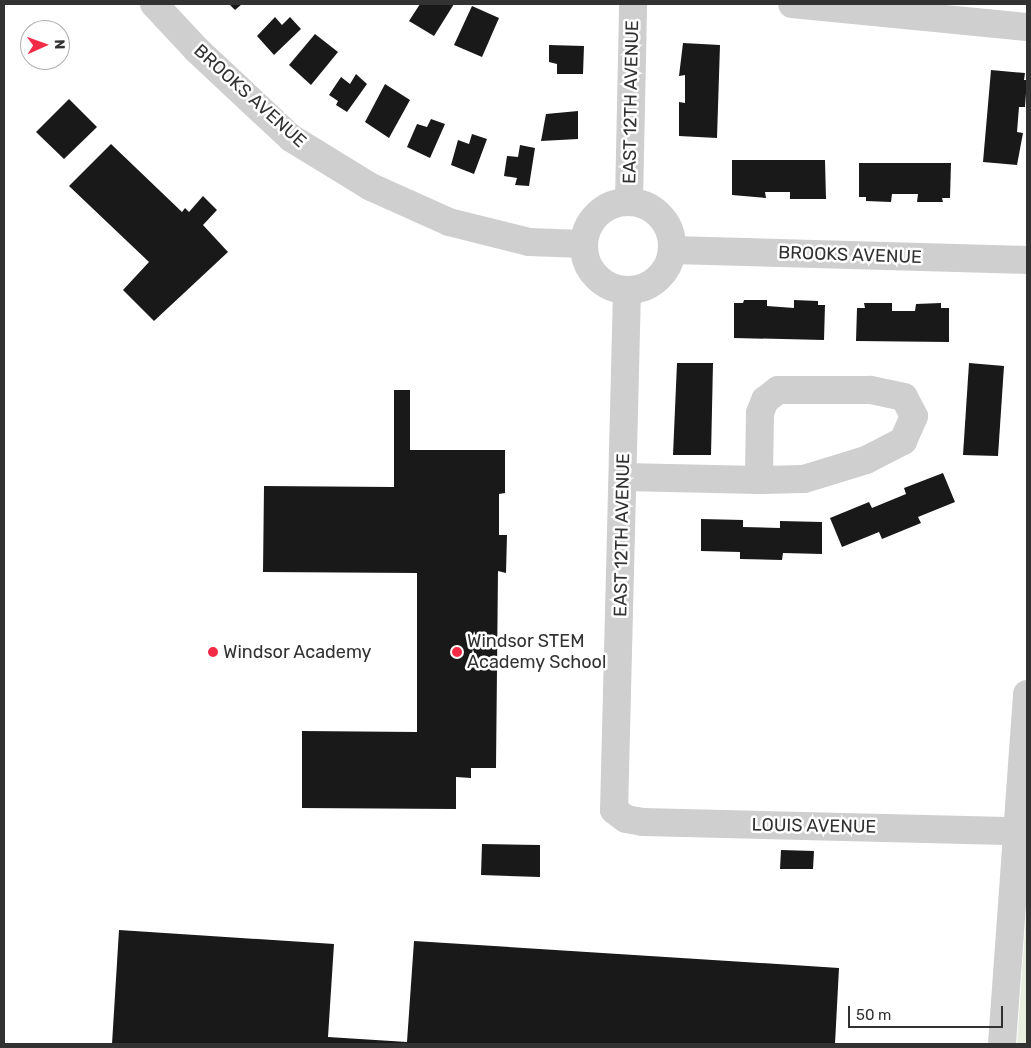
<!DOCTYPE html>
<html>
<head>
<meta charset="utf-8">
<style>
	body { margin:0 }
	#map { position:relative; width:1031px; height:1048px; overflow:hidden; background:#fff; font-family:Rubik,sans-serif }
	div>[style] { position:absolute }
	.green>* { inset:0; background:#e9efe0 }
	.building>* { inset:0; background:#191919 }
	.minor>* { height:28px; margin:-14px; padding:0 14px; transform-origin:14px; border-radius:14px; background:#cfcfcf }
	.minor>.ring { margin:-14px; padding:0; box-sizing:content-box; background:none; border:28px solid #cfcfcf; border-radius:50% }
	.dots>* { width:14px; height:14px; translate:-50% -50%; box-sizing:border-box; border:2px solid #fff; border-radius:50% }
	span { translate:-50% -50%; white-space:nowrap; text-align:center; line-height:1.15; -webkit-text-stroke:5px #fff; paint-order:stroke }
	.street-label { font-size:18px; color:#323232 }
	.poi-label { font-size:18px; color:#323232 }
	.left { translate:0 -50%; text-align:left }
	.frame { position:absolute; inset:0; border:5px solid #323232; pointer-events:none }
	.north { position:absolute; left:20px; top:20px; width:50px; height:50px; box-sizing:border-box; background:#fff; border:1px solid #adadad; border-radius:50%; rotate:88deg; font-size:14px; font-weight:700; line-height:20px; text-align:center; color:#323232 }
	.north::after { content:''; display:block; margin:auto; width:18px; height:22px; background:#f22b47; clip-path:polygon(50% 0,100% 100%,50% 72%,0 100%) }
	.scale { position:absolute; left:848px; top:1006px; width:155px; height:22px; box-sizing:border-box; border:2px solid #323232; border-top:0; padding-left:6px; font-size:15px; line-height:18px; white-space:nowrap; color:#323232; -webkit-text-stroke:4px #fff; paint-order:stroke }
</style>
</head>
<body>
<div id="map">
	<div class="green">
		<div style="clip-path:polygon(1027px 900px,1027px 1044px,1017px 1044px)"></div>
	</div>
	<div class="building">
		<div style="clip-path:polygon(229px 4px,242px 4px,235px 10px)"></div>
		<div style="clip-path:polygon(420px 4px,454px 4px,434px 36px,409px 21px)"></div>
		<div style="clip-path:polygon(472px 6px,499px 18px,482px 57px,454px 45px)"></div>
		<div style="clip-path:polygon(275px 17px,282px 25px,290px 17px,301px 29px,274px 55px,257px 36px)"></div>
		<div style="clip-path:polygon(315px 34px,338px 52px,311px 85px,289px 65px)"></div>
		<div style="clip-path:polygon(683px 43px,720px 45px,717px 138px,679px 136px,679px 102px,685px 103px,685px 75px,679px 76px)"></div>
		<div style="clip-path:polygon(549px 45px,584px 46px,583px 74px,557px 74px,557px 64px,549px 62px)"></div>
		<div style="clip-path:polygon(991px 70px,1025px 73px,1024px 80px,1027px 80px,1025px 107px,1019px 107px,1017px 132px,1023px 133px,1017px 165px,983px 162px)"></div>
		<div style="clip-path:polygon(356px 74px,367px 84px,347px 112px,336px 105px,338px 101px,329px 95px,341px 77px,350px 84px)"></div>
		<div style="clip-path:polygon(385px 84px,410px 100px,389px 138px,365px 122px)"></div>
		<div style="clip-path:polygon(69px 99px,97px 127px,64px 159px,36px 132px)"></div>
		<div style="clip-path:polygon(578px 111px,578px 139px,541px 141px,546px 114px)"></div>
		<div style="clip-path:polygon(431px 119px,445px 124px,430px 158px,407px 147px,417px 124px,427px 127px)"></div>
		<div style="clip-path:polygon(472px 134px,487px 139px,474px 174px,451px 165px,458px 140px,469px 144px)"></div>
		<div style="clip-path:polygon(111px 144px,182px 212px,185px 208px,189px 212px,203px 196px,217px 210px,203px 225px,228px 252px,154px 321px,123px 290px,149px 262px,69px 186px)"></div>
		<div style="clip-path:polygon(520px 145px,535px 148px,529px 186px,515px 185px,517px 178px,504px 176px,507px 156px,518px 157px)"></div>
		<div style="clip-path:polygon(732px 160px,825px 160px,826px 199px,790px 199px,790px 192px,765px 192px,766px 198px,732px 195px)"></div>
		<div style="clip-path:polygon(859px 163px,951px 163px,950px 198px,942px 198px,943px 202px,917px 202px,918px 194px,892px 194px,891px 202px,866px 201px,866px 197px,859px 197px)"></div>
		<div style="clip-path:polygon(744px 300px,767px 300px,767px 306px,794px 308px,794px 300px,818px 301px,818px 305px,825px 305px,824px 340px,734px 338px,734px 303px,743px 303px)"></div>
		<div style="clip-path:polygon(864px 303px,892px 303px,892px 311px,915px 311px,916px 304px,941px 303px,941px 308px,949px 308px,949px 342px,856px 341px,857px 308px,865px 308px)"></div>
		<div style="clip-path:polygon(677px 363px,713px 363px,711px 455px,673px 455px)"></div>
		<div style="clip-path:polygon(969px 363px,1004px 366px,998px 456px,963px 455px)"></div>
		<div style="clip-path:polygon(394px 390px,410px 390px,410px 450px,505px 450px,505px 493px,499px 494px,499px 535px,507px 535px,506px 573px,498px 571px,496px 768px,471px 768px,471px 778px,456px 777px,456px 809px,302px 808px,302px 731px,417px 732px,417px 573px,263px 572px,264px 486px,394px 487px)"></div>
		<div style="clip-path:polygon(943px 473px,955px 502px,918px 517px,921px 523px,882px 539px,879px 532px,842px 547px,830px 518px,869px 502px,872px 508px,906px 494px,904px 488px)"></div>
		<div style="clip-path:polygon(701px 519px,743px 520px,743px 527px,780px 528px,780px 521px,822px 522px,822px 554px,783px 553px,782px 560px,740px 559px,740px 552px,701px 551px)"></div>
		<div style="clip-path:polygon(482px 844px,540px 845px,540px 877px,481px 875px)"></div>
		<div style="clip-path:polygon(781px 850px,814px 851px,813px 869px,780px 869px)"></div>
		<div style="clip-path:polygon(119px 930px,334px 944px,328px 1037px,407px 1042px,414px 941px,839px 968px,835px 1044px,112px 1044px)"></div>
	</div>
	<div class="minor">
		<div style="left:154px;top:4px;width:63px;rotate:46.9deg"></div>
		<div style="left:197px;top:50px;width:129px;rotate:43.1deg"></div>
		<div style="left:291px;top:138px;width:94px;rotate:31.5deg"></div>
		<div style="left:371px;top:187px;width:85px;rotate:24.2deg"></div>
		<div style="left:449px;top:222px;width:82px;rotate:14deg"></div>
		<div style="left:529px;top:242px;width:54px;rotate:2.1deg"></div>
		<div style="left:792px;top:4px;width:236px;rotate:5.6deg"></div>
		<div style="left:629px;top:201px;width:197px;rotate:-88.8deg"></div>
		<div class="ring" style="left:584px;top:202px;width:60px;height:60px"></div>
		<div style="left:672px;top:250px;width:355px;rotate:1.6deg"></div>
		<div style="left:627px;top:291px;width:519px;rotate:91.43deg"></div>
		<div style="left:614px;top:810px;width:15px;rotate:37deg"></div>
		<div style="left:626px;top:819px;width:17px;rotate:10deg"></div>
		<div style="left:643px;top:822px;width:374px;rotate:1.4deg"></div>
		<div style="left:624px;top:477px;width:135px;rotate:1.3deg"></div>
		<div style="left:759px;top:480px;width:45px;rotate:-1.3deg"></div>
		<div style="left:804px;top:479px;width:65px;rotate:-17deg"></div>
		<div style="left:866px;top:460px;width:42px;rotate:-27.2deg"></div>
		<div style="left:903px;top:441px;width:27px;rotate:-66deg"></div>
		<div style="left:914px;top:416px;width:21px;rotate:-118deg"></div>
		<div style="left:904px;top:397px;width:35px;rotate:-168deg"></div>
		<div style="left:870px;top:390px;width:92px;rotate:180deg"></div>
		<div style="left:778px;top:390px;width:16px;rotate:142deg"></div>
		<div style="left:765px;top:400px;width:14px;rotate:111deg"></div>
		<div style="left:760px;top:413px;width:67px;rotate:90.9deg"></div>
		<div style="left:1002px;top:1044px;width:351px;rotate:-85.9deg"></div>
	</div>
	<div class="dots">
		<div style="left:213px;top:652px;background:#f22b47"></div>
		<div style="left:457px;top:652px;background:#f22b47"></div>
	</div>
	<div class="street-label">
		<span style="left:250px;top:96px;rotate:42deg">BROOKS AVENUE</span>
		<span style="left:631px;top:102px;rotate:-89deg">EAST 12TH AVENUE</span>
		<span style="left:850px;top:255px;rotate:2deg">BROOKS AVENUE</span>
		<span style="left:622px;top:535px;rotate:-89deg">EAST 12TH AVENUE</span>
		<span style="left:814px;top:826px;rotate:1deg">LOUIS AVENUE</span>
	</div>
	<div class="poi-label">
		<span class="left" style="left:467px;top:652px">Windsor STEM<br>Academy School</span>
		<span class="left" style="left:223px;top:652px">Windsor Academy</span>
	</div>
	<div class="frame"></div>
	<div class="north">N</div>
	<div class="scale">50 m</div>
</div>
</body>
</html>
